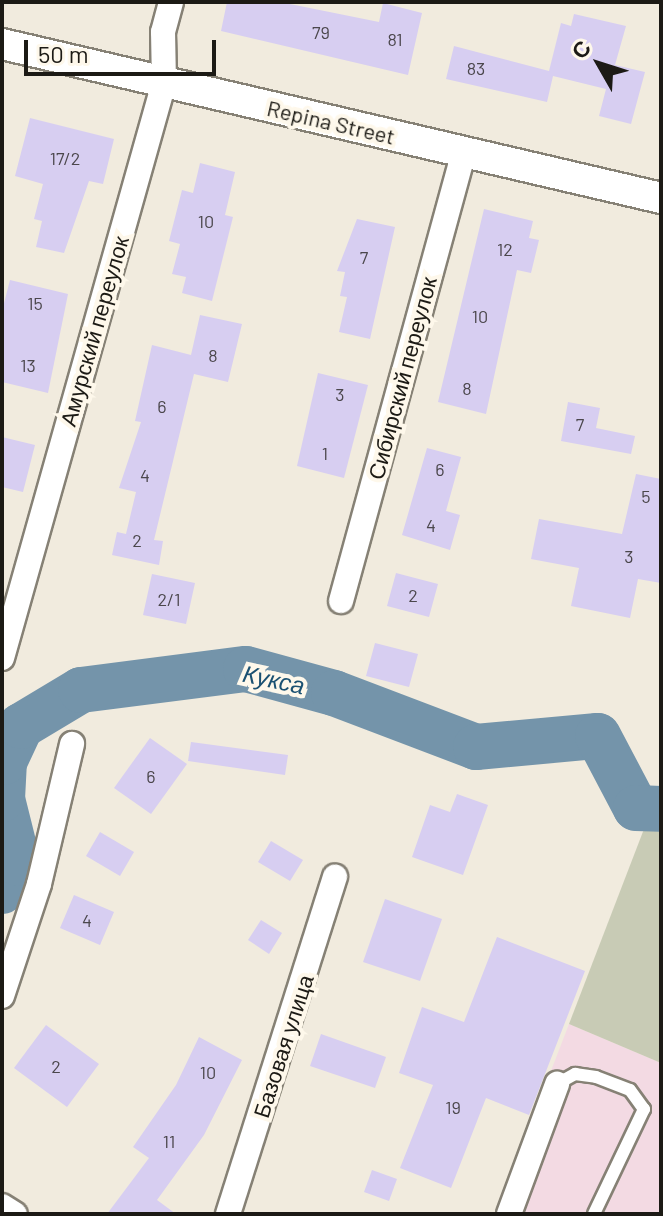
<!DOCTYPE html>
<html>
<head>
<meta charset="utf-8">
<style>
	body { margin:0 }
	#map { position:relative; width:663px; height:1216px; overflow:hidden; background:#f1ebde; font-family:Barlow,sans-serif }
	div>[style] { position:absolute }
	.industrial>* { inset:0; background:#f3dae3 }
	.green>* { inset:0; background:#c8cbb5 }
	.river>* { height:46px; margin:-23px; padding:0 23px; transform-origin:23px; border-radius:23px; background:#7494aa }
	.building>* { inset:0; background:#d7cef1 }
	.roads { filter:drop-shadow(2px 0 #868175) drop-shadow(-2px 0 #868175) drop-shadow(0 2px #868175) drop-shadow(0 -2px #868175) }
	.service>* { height:12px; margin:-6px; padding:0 6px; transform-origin:6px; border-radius:6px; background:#fff }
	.minor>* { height:24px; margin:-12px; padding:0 12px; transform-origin:12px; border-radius:12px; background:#fff }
	.tertiary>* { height:30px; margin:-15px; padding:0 15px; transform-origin:15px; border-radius:15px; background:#fff }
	span { translate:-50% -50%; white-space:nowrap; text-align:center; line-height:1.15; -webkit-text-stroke:8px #fef8eb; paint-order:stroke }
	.number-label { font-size:18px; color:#4b474c }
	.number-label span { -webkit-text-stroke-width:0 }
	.street-label { font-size:22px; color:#1c1a15 }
	.water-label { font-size:24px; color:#1b5172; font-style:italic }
	.frame { position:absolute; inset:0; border:4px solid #1c1a15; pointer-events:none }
	.north { position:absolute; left:559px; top:24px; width:80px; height:80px; -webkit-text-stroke:6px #fef8eb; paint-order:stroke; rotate:309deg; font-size:22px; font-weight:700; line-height:32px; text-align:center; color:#1c1a15 }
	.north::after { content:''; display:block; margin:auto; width:28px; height:36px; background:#1c1a15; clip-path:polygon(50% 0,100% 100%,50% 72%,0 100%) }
	.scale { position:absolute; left:24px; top:40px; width:192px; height:36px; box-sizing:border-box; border:4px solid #1c1a15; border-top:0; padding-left:10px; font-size:24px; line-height:28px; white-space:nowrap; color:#1c1a15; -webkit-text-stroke:6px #fef8eb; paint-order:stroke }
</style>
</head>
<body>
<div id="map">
	<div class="industrial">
		<div style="clip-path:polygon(569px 1024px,661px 1063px,661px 1214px,496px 1214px)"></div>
	</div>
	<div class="green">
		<div style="clip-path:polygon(661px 827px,661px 1063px,569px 1024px,644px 829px)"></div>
	</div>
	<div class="river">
		<div style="left:2px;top:891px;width:32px;rotate:-60deg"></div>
		<div style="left:18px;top:863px;width:66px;rotate:-104deg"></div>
		<div style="left:2px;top:799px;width:37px;rotate:-87deg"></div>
		<div style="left:4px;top:762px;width:40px;rotate:-65deg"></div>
		<div style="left:21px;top:726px;width:70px;rotate:-31deg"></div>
		<div style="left:81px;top:690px;width:166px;rotate:-7.3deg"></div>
		<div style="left:246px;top:669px;width:91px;rotate:15.3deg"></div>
		<div style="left:334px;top:693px;width:152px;rotate:20.8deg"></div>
		<div style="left:476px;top:747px;width:122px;rotate:-5.2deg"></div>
		<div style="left:598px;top:736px;width:81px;rotate:62.2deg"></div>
		<div style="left:636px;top:808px;width:25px;rotate:2deg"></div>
	</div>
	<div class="building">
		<div style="clip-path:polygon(227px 2px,280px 2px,379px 22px,383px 3px,422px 13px,408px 75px,221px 31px)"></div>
		<div style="clip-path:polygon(574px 14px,626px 26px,615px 65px,645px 72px,631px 124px,599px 116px,606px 89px,553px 76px,547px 102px,446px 79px,454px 46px,549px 71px,561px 23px,571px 26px)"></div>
		<div style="clip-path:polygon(30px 118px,114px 139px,103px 184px,89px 181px,64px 253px,36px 247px,42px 221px,34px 219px,43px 184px,15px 176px)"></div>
		<div style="clip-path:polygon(200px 163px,235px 172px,225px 215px,233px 217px,212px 301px,182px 293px,186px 277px,172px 274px,180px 244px,169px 241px,182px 190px,193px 193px)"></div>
		<div style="clip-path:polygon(484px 209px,533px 221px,529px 238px,539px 240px,531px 273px,517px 270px,486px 414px,438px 402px)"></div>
		<div style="clip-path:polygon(357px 219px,395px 227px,370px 339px,339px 332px,347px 297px,340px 296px,345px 272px,337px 271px)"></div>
		<div style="clip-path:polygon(10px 280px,68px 294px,48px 393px,2px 382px,2px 311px)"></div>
		<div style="clip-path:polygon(200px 315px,242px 324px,228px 382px,194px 374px,154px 540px,163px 541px,159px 565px,112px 555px,117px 532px,126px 534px,136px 492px,119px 488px,141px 422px,135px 421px,152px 345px,191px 355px)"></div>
		<div style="clip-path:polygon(318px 373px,368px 385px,344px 478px,297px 466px)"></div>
		<div style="clip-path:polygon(568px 402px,600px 408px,596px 428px,635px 436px,631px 454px,561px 441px)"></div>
		<div style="clip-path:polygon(2px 437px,35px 445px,23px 492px,2px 487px)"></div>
		<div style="clip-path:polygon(427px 448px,461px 457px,446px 511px,460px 515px,450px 550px,402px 535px)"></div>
		<div style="clip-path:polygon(636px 474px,661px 479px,661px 583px,638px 579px,630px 618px,571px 606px,579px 568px,531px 559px,539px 519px,622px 534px)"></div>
		<div style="clip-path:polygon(396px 573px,438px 584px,429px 617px,387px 606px)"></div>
		<div style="clip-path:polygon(152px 574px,195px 583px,186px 624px,143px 615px)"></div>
		<div style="clip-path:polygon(375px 643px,418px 654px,409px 687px,366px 676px)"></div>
		<div style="clip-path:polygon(150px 738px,187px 764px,151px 814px,114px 788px)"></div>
		<div style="clip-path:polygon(191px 742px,288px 755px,285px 775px,188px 761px)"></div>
		<div style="clip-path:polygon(457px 794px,488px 805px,463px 875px,412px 857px,430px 805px,450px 812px)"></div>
		<div style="clip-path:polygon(100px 832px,134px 852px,120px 876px,86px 856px)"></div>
		<div style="clip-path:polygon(271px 841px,303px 860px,290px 881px,258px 862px)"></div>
		<div style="clip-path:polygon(74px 895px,114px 912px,100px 945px,60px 928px)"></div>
		<div style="clip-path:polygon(385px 899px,442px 919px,420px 981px,363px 962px)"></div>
		<div style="clip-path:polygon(261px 920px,282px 933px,269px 954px,248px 940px)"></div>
		<div style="clip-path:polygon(497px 937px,585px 971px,529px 1115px,486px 1098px,451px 1188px,400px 1168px,433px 1085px,399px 1073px,422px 1007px,464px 1022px)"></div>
		<div style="clip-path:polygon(46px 1025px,99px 1064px,67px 1107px,14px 1068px)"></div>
		<div style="clip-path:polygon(321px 1034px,386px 1057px,375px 1088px,310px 1066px)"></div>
		<div style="clip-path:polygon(199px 1037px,242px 1060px,204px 1135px,157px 1200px,176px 1214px,107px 1214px,149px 1158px,133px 1147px,176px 1085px)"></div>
		<div style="clip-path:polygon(372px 1170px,397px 1179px,389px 1201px,364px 1192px)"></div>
	</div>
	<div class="roads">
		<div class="service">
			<div style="left:557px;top:1084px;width:21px;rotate:-29deg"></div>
			<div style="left:575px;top:1074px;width:21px;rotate:8deg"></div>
			<div style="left:596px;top:1077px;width:36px;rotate:21deg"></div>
			<div style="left:630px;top:1090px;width:24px;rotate:54deg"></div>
			<div style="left:644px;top:1109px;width:116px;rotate:115.5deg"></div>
		</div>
		<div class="minor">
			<div style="left:341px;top:601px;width:463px;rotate:-74.7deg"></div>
			<div style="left:2px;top:658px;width:597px;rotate:-74.27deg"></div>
			<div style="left:164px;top:83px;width:51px;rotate:-91.1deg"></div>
			<div style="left:163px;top:32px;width:31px;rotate:-75deg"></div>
			<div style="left:2px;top:996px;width:118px;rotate:-71.7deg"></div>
			<div style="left:39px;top:884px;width:144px;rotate:-76.7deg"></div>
			<div style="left:2px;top:1206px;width:15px;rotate:32deg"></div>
			<div style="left:228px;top:1214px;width:354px;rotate:-72.4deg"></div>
			<div style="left:509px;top:1214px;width:139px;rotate:-69.7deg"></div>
		</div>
		<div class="tertiary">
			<div style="left:2px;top:44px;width:677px;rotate:13.15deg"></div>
		</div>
	</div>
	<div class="number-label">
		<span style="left:321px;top:32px">79</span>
		<span style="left:395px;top:39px">81</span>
		<span style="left:476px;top:68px">83</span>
		<span style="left:65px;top:158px">17/2</span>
		<span style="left:206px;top:221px">10</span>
		<span style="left:505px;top:249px">12</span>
		<span style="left:364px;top:257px">7</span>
		<span style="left:35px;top:303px">15</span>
		<span style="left:480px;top:316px">10</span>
		<span style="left:213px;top:355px">8</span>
		<span style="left:28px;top:365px">13</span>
		<span style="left:467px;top:388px">8</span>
		<span style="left:340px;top:394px">3</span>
		<span style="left:162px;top:406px">6</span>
		<span style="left:580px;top:424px">7</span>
		<span style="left:325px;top:453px">1</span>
		<span style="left:440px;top:469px">6</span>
		<span style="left:145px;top:475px">4</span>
		<span style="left:646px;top:496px">5</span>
		<span style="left:431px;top:525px">4</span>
		<span style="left:137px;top:540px">2</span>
		<span style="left:629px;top:556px">3</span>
		<span style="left:413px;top:595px">2</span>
		<span style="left:169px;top:599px">2/1</span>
		<span style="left:151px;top:776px">6</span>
		<span style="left:87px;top:920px">4</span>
		<span style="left:56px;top:1066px">2</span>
		<span style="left:208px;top:1072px">10</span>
		<span style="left:453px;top:1107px">19</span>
		<span style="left:169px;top:1141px">11</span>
	</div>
	<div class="street-label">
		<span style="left:331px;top:122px;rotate:13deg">Repina Street</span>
		<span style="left:94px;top:331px;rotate:-74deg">Амурский переулок</span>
		<span style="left:402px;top:378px;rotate:-75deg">Сибирский переулок</span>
		<span style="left:283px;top:1046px;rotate:-72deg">Базовая улица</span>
	</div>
	<div class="water-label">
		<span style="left:274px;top:679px;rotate:12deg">Кукса</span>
	</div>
	<div class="frame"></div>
	<div class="north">С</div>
	<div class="scale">50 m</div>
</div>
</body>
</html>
